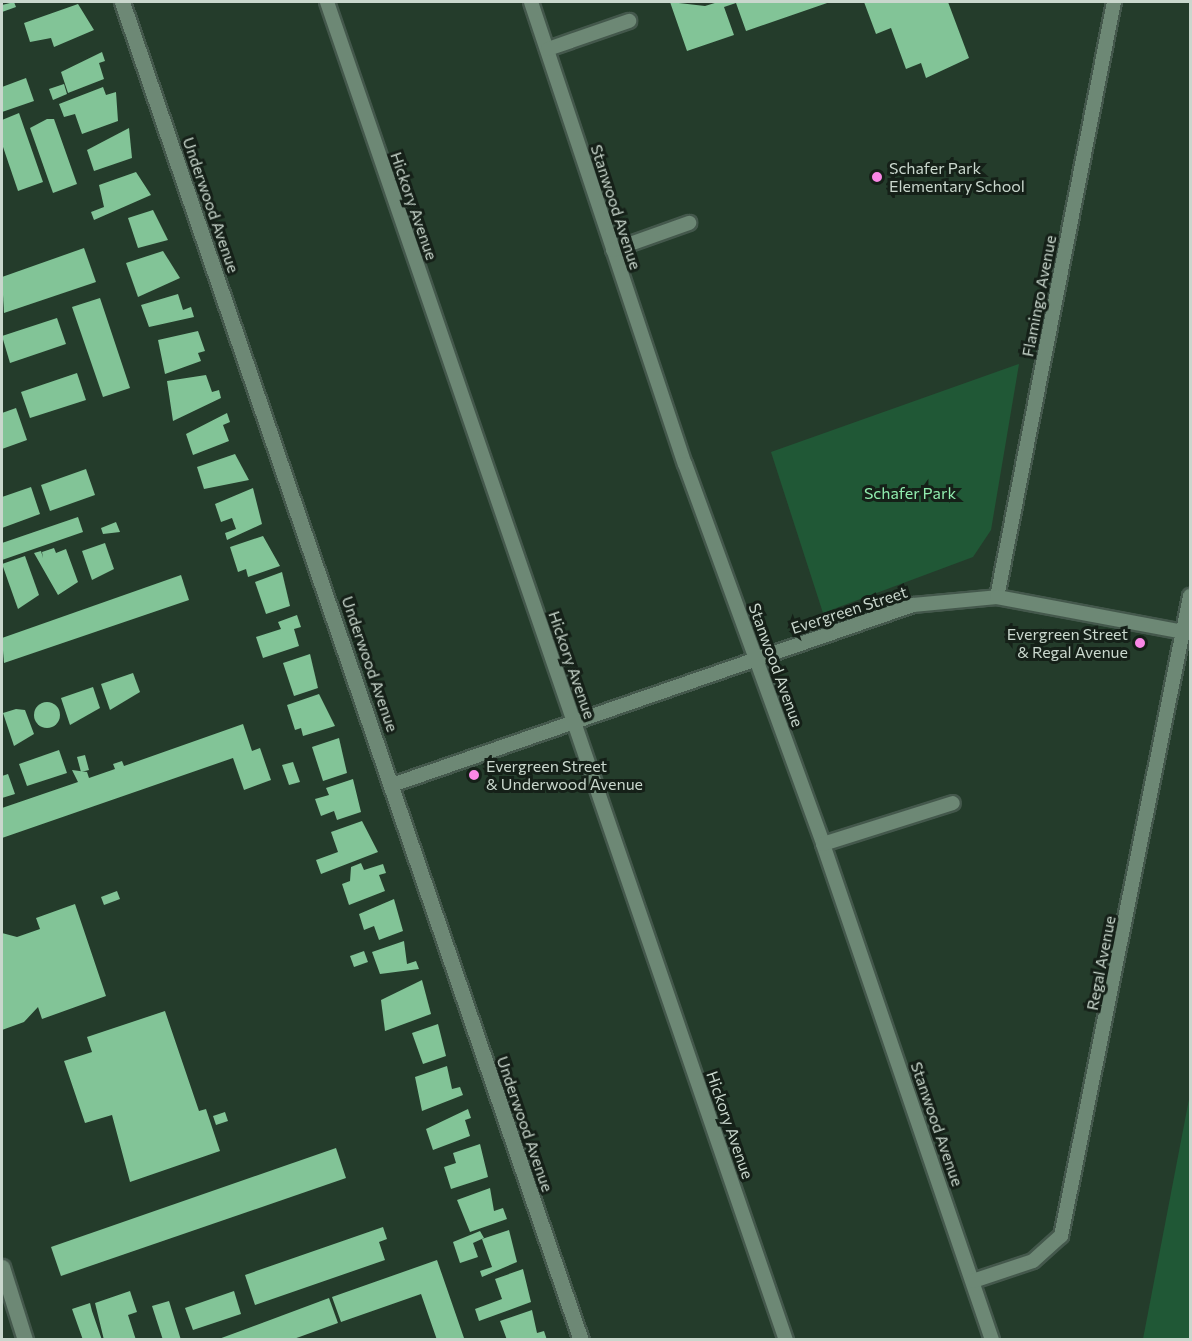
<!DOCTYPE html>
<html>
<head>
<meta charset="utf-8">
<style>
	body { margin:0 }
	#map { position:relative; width:1192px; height:1341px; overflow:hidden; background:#243c2b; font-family:Commissioner,sans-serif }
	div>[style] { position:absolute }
	.green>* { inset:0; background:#205836 }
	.building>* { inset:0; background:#82c497 }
	.round { border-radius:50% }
	.roads { filter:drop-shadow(2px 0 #44584c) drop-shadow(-2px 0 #44584c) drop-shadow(0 2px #44584c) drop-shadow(0 -2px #44584c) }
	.minor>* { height:14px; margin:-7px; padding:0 7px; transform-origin:7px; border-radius:7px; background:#6d8875 }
	.tertiary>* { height:15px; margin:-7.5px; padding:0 7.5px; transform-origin:7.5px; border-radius:7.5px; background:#6d8875 }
	.secondary>* { height:15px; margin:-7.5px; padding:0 7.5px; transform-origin:7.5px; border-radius:7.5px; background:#6d8875 }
	.dots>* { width:16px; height:16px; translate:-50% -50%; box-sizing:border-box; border:3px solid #152018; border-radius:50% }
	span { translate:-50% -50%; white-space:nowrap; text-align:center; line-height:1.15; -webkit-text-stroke:6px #152018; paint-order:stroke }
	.poi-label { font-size:16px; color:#c9d7cd }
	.left { translate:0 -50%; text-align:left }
	.right { translate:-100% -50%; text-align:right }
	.street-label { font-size:16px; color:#c9d7cd }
	.park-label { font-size:16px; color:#90ecae }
	.frame { position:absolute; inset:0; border:3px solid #c9d7cd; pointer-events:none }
</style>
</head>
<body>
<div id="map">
	<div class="green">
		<div style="clip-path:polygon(1019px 364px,991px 530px,973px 557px,823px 613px,771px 452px)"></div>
		<div style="clip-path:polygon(1190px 1094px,1190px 1339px,1143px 1339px)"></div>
	</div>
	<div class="building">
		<div style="clip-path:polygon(14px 2px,16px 7px,2px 12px,2px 5px)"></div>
		<div style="clip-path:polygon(670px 2px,705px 6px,718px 2px,830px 2px,746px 31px,736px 3px,724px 7px,734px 35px,687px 51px)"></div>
		<div style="clip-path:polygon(864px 2px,948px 2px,969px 58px,926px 78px,921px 63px,906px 69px,891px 28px,876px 34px)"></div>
		<div style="clip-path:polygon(78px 4px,94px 30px,54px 47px,51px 38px,30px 42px,24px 23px)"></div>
		<div style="clip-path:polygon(102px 52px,105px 61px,99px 63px,104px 79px,68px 93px,61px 72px)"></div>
		<div style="clip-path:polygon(26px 78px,34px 101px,2px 112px,2px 87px)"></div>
		<div style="clip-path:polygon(64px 84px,67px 94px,53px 100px,49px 89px)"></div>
		<div style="clip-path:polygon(103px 87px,106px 95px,116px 92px,118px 121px,82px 134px,75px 114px,64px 117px,59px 104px)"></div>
		<div style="clip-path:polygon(19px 113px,43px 182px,18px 191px,2px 144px,2px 120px)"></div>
		<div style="clip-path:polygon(47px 119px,54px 119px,77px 184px,53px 193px,30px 128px)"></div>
		<div style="clip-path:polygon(129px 128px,132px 158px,94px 171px,87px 150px)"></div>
		<div style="clip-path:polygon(136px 172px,151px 195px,94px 220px,91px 212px,104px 207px,99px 185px)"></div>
		<div style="clip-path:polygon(153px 210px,168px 240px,138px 248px,128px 218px)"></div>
		<div style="clip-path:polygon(84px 248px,96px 282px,4px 313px,2px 277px)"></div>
		<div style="clip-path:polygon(163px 251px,180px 278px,138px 297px,126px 263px)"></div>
		<div style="clip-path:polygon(178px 294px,183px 310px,191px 307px,194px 317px,149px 327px,141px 305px)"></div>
		<div style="clip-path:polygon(100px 298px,130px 388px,103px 397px,72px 307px)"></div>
		<div style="clip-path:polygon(57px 318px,66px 344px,10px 363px,2px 336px)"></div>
		<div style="clip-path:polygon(198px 331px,205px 351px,198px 353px,201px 361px,165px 374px,158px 340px)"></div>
		<div style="clip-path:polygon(77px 373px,86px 400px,30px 418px,21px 392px)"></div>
		<div style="clip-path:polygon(206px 375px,212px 392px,219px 390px,221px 398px,173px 421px,167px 381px)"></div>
		<div style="clip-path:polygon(16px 408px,27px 440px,2px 449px,2px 413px)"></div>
		<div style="clip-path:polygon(227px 413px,230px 422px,223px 425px,229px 441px,193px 455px,186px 434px)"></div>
		<div style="clip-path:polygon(235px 454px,249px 480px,204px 489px,197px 467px)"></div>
		<div style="clip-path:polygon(86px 469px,95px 495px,50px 511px,41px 485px)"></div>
		<div style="clip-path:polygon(31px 487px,40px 514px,2px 528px,2px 497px)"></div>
		<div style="clip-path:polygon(253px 488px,262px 524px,227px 540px,225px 533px,236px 529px,232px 518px,221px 522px,215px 504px)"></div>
		<div style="clip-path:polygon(78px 517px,83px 532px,2px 560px,2px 543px)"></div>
		<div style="clip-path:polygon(116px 522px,120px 532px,103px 534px,101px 528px)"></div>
		<div style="clip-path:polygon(263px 536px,280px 566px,248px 577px,246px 569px,238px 572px,230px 547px)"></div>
		<div style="clip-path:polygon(105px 543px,114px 569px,92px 580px,82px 551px)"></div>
		<div style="clip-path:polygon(54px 548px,56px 553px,66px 549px,78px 582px,58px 595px,34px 553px,41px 551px,43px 558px,42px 552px)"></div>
		<div style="clip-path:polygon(25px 556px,39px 595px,18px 609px,2px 564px)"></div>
		<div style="clip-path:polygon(282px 572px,290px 606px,266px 614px,255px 582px)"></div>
		<div style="clip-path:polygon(181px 575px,189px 600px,4px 663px,2px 638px)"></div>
		<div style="clip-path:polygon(297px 615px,301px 627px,294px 629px,299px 646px,263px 658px,256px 637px,281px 629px,278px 622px)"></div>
		<div style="clip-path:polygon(310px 654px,318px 688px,294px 696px,283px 663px)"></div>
		<div style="clip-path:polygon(133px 673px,140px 692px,110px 710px,101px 684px)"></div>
		<div style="clip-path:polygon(93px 687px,100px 708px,70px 725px,61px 698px)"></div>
		<div style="clip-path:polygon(319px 694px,335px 726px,303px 736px,301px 728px,295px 730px,287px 705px)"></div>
		<div class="round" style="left:34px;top:702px;width:26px;height:26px"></div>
		<div style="clip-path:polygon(16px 709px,25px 710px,34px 734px,14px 746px,3px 713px)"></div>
		<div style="clip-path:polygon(243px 724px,252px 751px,260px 748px,271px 780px,244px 790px,233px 758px,2px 838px,2px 808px,78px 782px,72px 770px,87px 772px,89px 778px,115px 769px,113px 764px,122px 761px,124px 766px)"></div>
		<div style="clip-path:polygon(339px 738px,347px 773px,323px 781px,312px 747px)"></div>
		<div style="clip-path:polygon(59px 750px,67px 773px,27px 786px,19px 764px)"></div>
		<div style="clip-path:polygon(85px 755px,89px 770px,81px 772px,77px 757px)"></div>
		<div style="clip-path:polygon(293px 762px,300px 782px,289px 785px,282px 765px)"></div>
		<div style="clip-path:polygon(8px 774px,15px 794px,2px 798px,2px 776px)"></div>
		<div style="clip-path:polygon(353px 779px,361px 812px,337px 820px,334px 811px,321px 816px,315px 799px,329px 795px,326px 788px)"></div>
		<div style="clip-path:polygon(362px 821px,378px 852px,321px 874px,316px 860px,338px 852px,331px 832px)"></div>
		<div style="clip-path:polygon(361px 863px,364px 870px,383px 864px,386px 873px,379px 875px,385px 891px,349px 905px,342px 884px,350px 881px,351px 867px)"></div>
		<div style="clip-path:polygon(117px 891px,120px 899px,104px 905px,101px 897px)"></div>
		<div style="clip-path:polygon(394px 899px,403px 931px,379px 940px,374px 926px,364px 930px,359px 914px)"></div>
		<div style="clip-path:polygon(75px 904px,106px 996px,42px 1019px,38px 1007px,24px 1022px,2px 1030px,2px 933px,17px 937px,40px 929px,36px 918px)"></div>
		<div style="clip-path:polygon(404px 941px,407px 964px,416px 961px,419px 969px,380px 974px,372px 952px)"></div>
		<div style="clip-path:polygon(364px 951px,368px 962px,354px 967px,350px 956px)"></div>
		<div style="clip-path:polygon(422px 980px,431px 1014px,385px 1031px,381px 1000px)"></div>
		<div style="clip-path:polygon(165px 1011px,199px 1111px,206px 1109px,220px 1151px,130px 1182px,112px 1115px,85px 1123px,64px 1061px,92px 1052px,87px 1037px)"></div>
		<div style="clip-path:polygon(438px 1024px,446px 1056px,423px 1064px,412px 1033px)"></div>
		<div style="clip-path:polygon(447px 1066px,452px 1089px,460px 1087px,463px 1095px,422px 1111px,415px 1077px)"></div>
		<div style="clip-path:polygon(468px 1109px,471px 1118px,465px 1120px,470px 1136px,433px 1150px,426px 1129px)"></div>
		<div style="clip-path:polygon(225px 1112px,228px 1121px,216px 1125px,213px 1116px)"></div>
		<div style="clip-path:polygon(480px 1144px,488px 1177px,451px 1189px,444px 1167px,456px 1163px,453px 1153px)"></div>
		<div style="clip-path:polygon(336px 1148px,346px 1178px,61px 1276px,51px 1247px)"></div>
		<div style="clip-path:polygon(490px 1188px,494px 1211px,503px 1208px,507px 1219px,470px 1232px,457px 1200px)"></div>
		<div style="clip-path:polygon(383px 1227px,387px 1239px,379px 1242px,385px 1260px,255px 1305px,245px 1275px)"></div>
		<div style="clip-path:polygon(509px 1230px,517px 1262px,482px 1277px,480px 1271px,492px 1267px,482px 1239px)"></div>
		<div style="clip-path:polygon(480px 1231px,484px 1238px,473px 1243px,478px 1257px,460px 1263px,453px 1242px)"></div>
		<div style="clip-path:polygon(437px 1260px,464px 1338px,469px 1340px,437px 1340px,421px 1294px,341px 1322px,332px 1297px)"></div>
		<div style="clip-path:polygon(523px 1269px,531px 1302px,479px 1321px,475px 1309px,502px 1299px,495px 1279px)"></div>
		<div style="clip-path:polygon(130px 1291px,137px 1312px,128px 1315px,136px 1340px,104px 1340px,95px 1303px)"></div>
		<div style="clip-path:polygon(234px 1291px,241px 1314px,193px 1330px,185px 1308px)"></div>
		<div style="clip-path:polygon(329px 1298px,338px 1323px,291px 1340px,216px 1340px)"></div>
		<div style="clip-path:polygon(169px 1301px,181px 1340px,163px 1340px,152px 1306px)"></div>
		<div style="clip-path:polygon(90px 1303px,92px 1311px,102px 1340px,83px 1340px,72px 1309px)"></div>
		<div style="clip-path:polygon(532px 1310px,537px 1333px,544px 1331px,547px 1340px,507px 1340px,500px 1321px)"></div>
	</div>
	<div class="roads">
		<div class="minor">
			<div style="left:327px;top:2px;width:1415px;rotate:71.07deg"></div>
			<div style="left:531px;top:2px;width:487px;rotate:71.6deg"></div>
			<div style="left:685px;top:464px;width:404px;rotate:70deg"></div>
			<div style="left:823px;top:844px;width:524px;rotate:71.18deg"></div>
			<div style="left:548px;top:49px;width:86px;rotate:-19.1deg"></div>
			<div style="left:613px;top:250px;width:81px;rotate:-19.6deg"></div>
			<div style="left:997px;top:597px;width:606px;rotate:-78.88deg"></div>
			<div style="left:392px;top:785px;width:551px;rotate:-19.06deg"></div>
			<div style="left:913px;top:605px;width:84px;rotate:-5.4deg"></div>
			<div style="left:997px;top:597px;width:196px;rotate:10.6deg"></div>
			<div style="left:823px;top:844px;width:136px;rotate:-17.5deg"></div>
			<div style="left:973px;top:1281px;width:63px;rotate:-18.4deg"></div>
			<div style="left:1033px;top:1261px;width:38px;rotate:-42deg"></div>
			<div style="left:1061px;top:1236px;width:653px;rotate:-78.6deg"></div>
		</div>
		<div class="tertiary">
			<div style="left:122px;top:2px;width:1415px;rotate:71.07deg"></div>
		</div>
		<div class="secondary">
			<div style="left:2px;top:1267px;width:77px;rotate:72.5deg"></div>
		</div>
	</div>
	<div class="dots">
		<div style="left:877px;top:177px;background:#fa87e6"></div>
		<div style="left:1140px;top:643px;background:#fa87e6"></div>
		<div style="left:474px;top:775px;background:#fa87e6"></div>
	</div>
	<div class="poi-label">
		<span class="left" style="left:889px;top:177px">Schafer Park<br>Elementary School</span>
		<span class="right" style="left:1128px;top:643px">Evergreen Street<br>&amp; Regal Avenue</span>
		<span class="left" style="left:486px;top:775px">Evergreen Street<br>&amp; Underwood Avenue</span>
	</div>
	<div class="street-label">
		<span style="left:211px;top:205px;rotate:71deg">Underwood Avenue</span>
		<span style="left:414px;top:206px;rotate:71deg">Hickory Avenue</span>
		<span style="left:616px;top:207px;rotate:72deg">Stanwood Avenue</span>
		<span style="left:1039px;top:296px;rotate:-79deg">Flamingo Avenue</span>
		<span style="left:849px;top:610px;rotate:-18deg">Evergreen Street</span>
		<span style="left:370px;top:664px;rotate:71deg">Underwood Avenue</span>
		<span style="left:572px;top:665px;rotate:71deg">Hickory Avenue</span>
		<span style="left:776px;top:665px;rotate:70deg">Stanwood Avenue</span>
		<span style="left:1101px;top:963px;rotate:-79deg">Regal Avenue</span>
		<span style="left:525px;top:1124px;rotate:71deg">Underwood Avenue</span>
		<span style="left:937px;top:1124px;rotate:71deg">Stanwood Avenue</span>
		<span style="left:730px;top:1125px;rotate:71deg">Hickory Avenue</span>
	</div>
	<div class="park-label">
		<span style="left:910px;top:493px">Schafer Park</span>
	</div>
	<div class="frame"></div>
</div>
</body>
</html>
